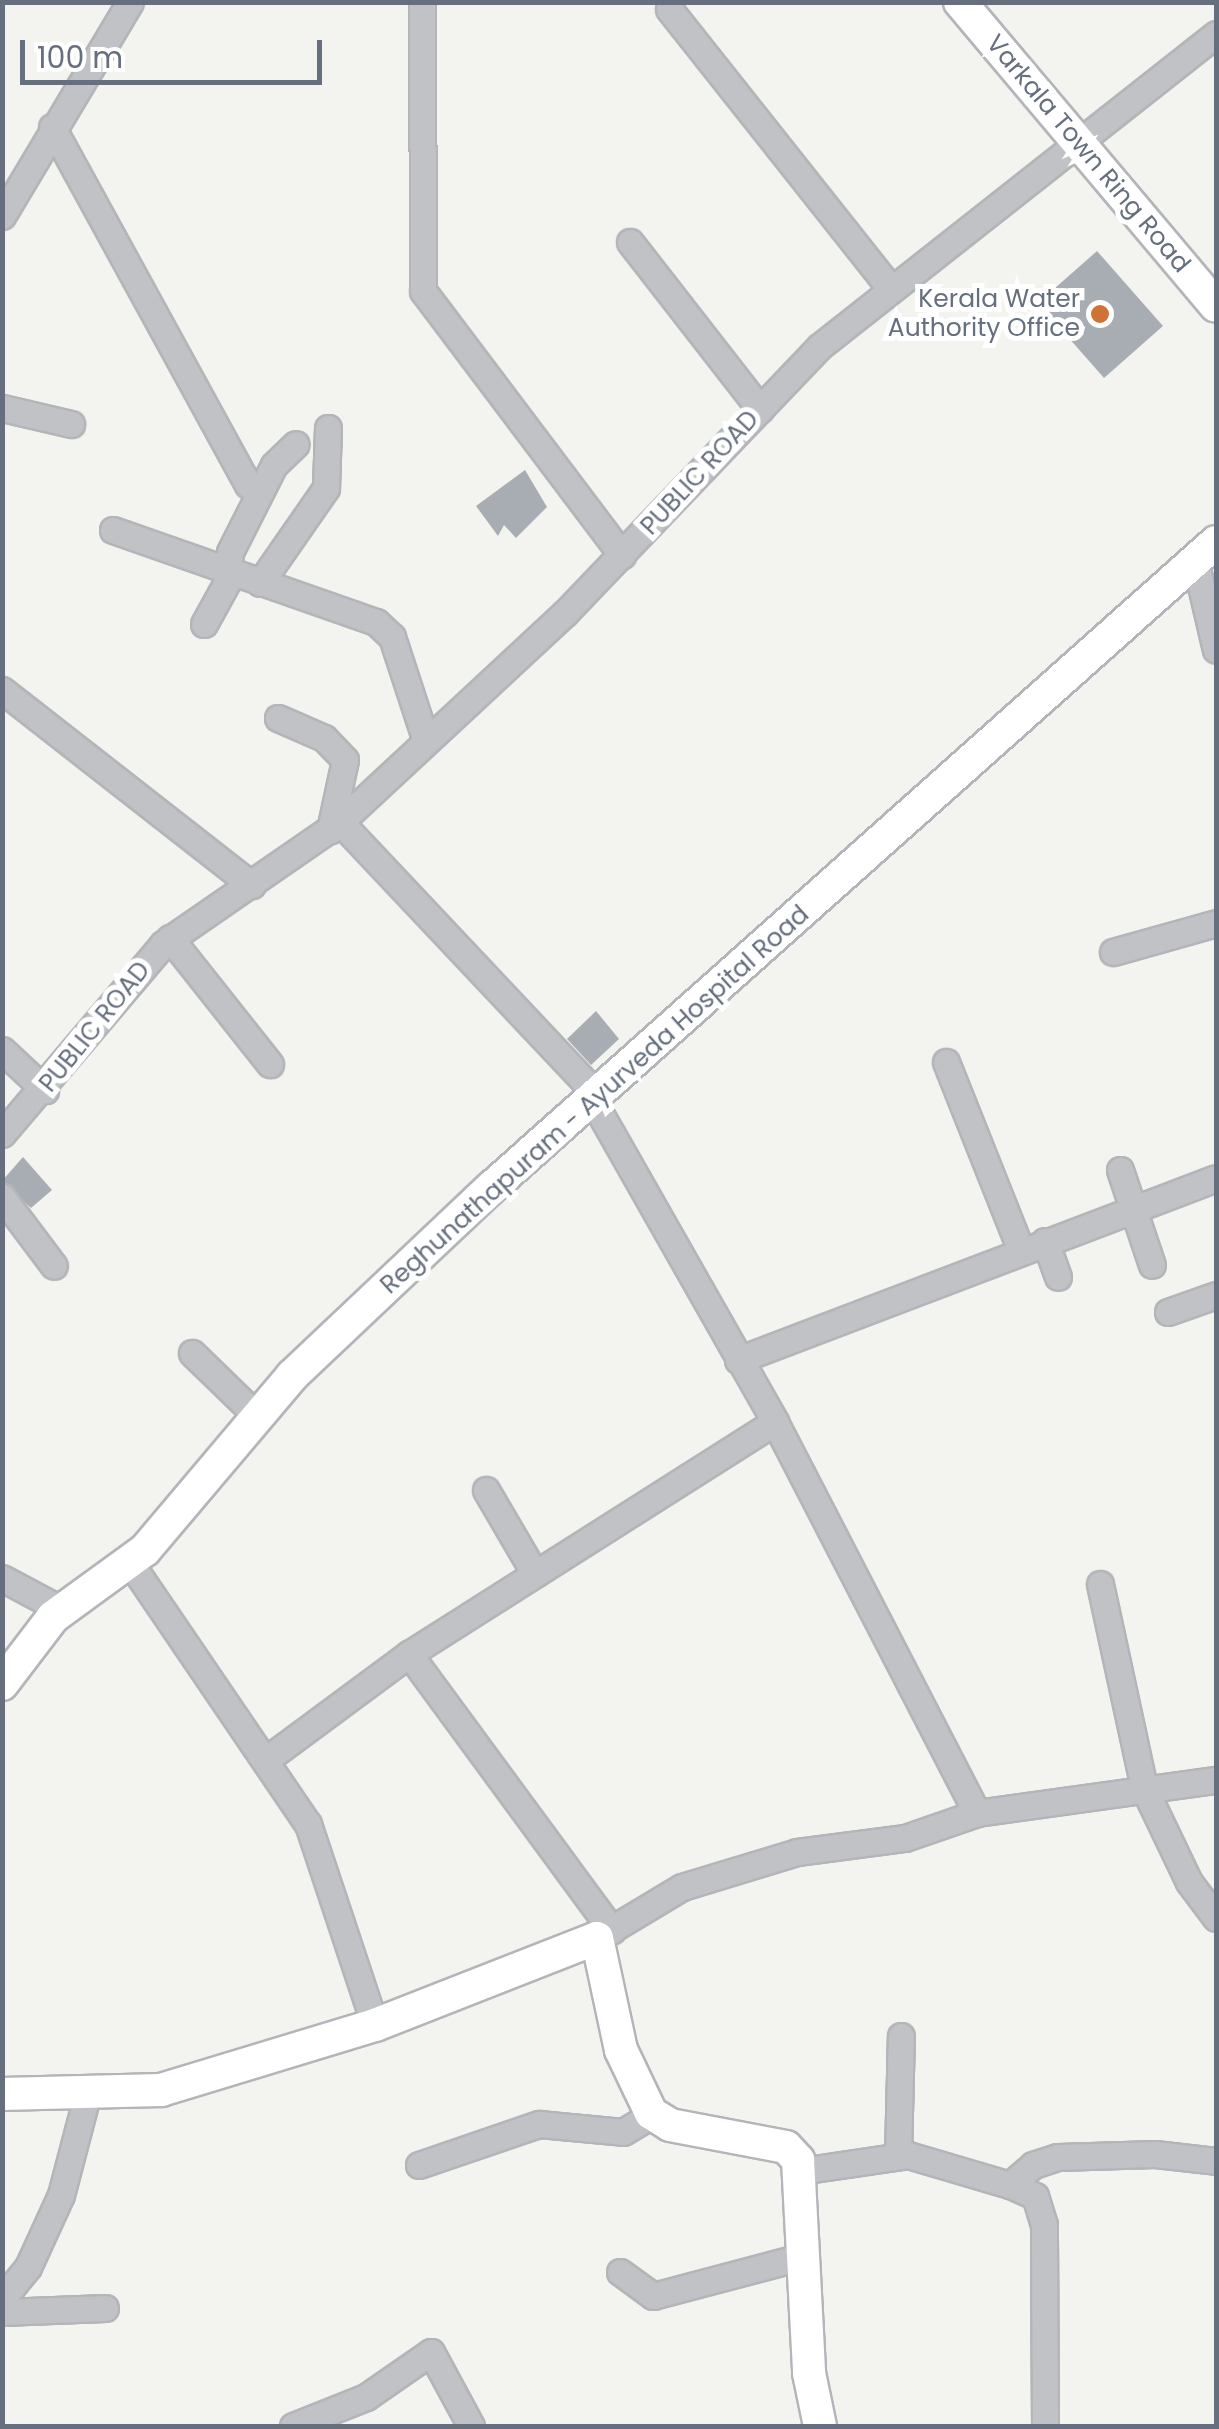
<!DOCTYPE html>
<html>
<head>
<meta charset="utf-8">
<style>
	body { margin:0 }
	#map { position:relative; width:1219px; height:2429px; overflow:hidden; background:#f3f3f0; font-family:Poppins,sans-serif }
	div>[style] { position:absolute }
	.building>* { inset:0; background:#a8adb3 }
	.roads { filter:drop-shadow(2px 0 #b3b5b9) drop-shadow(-2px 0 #b3b5b9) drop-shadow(0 2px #b3b5b9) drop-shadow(0 -2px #b3b5b9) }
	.minor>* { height:25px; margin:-12.5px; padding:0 12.5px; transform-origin:12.5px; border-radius:12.5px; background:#c0c2c5 }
	.major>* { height:32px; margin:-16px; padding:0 16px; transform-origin:16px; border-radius:16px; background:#fff }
	.dots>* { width:28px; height:28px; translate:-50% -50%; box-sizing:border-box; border:5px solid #fff; border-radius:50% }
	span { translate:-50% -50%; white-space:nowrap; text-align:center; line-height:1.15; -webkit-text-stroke:10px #fff; paint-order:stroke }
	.street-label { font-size:25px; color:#666f7e }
	.poi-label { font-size:25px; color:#666f7e }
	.right { translate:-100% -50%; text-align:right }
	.frame { position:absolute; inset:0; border:5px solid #666f7e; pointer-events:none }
	.scale { position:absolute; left:20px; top:40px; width:302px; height:45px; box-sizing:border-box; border:5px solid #666f7e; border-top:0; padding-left:12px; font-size:30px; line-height:35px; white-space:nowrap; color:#666f7e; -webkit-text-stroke:8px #fff; paint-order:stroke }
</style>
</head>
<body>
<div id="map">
	<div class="building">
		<div style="clip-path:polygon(1097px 251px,1163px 326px,1104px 378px,1038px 303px)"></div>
		<div style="clip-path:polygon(525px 470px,547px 507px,516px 538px,504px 525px,498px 536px,476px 506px)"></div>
		<div style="clip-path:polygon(596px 1011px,619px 1039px,591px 1065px,567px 1039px)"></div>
		<div style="clip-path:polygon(23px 1157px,52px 1190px,31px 1208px,2px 1181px)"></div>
	</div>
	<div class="roads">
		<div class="minor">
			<div style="left:422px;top:2px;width:289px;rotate:89.8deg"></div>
			<div style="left:423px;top:291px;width:331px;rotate:53deg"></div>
			<div style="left:669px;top:9px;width:355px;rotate:51.6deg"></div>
			<div style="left:52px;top:127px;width:408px;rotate:61.3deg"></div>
			<div style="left:2px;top:216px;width:249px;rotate:-59.1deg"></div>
			<div style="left:630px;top:242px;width:212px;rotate:52.1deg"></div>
			<div style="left:2px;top:408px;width:71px;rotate:13.1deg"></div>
			<div style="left:113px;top:530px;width:279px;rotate:19.3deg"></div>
			<div style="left:376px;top:622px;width:22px;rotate:43deg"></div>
			<div style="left:392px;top:637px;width:109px;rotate:71.9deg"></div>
			<div style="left:1195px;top:560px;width:92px;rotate:76.9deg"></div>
			<div style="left:228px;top:571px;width:19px;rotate:-84deg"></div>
			<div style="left:230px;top:552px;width:97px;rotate:-63.2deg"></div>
			<div style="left:274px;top:465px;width:30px;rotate:-44deg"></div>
			<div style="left:260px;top:583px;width:116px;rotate:-55.2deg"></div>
			<div style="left:326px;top:488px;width:60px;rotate:-88.1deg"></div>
			<div style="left:204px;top:624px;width:58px;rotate:-61.2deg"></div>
			<div style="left:2px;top:690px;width:317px;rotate:38deg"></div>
			<div style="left:278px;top:718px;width:50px;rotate:23.5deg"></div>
			<div style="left:324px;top:738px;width:30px;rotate:46deg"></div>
			<div style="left:345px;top:760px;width:72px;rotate:102.1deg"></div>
			<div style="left:340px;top:822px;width:376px;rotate:46.7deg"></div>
			<div style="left:170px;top:938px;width:161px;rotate:51.6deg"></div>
			<div style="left:1113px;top:952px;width:107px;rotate:-15.7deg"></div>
			<div style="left:2px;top:1050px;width:59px;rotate:42.9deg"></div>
			<div style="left:946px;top:1062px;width:200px;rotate:68.3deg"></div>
			<div style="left:593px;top:1101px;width:369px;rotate:60.4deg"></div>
			<div style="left:775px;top:1422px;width:440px;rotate:62.7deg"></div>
			<div style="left:2px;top:1134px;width:249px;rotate:-49.7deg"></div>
			<div style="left:163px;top:944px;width:215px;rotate:-34.6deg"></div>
			<div style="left:340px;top:822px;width:307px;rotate:-42.9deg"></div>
			<div style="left:565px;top:613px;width:368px;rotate:-46.3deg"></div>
			<div style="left:819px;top:347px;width:506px;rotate:-38.25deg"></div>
			<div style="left:1120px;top:1170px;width:100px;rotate:71.4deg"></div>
			<div style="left:2px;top:1197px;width:86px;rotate:53deg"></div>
			<div style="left:1045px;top:1241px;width:38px;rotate:70deg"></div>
			<div style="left:1168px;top:1312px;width:51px;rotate:-19.5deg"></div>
			<div style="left:192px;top:1353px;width:89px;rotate:44.1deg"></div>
			<div style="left:738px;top:1360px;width:511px;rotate:-20.84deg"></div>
			<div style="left:486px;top:1490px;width:97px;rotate:59.7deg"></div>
			<div style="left:129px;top:1561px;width:318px;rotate:55.8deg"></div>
			<div style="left:308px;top:1824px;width:212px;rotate:71.6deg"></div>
			<div style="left:2px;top:1578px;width:68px;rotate:28.1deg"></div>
			<div style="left:1100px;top:1584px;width:209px;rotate:77.8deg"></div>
			<div style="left:1144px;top:1788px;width:104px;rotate:64.4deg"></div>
			<div style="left:1189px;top:1882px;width:45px;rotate:53.1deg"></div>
			<div style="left:409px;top:1654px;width:343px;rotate:53.7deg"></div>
			<div style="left:267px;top:1759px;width:177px;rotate:-36.5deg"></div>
			<div style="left:409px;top:1654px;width:433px;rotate:-32.4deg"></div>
			<div style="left:597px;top:1938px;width:99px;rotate:-31deg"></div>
			<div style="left:682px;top:1887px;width:120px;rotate:-16.9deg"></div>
			<div style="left:797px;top:1852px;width:109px;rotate:-7.4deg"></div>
			<div style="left:905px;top:1838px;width:76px;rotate:-19.1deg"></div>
			<div style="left:977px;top:1813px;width:241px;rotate:-7.9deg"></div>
			<div style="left:898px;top:2155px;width:119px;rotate:-88.6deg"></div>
			<div style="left:419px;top:2165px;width:127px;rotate:-18.9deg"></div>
			<div style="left:539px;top:2124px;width:84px;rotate:5.4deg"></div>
			<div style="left:623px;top:2132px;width:35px;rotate:-31deg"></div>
			<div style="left:800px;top:2171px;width:109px;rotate:-8.4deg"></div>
			<div style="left:908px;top:2155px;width:106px;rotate:16.4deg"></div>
			<div style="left:620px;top:2272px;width:41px;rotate:36deg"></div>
			<div style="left:653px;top:2296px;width:153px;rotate:-14.8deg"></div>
			<div style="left:2px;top:2299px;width:41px;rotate:-50.9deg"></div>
			<div style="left:28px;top:2267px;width:79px;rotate:-65.4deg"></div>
			<div style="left:61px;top:2195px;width:102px;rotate:-75.3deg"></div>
			<div style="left:2px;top:2312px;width:103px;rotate:-2.2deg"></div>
			<div style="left:293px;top:2426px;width:79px;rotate:-21.7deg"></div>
			<div style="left:366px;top:2397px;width:79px;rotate:-34.7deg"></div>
			<div style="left:431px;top:2352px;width:84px;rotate:61.6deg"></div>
			<div style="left:1045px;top:2426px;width:201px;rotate:-90.3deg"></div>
			<div style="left:1044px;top:2225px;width:30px;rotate:-107deg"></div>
			<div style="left:1035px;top:2196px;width:27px;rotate:-156deg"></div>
			<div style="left:1010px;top:2185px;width:30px;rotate:-41deg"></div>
			<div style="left:1033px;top:2165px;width:26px;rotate:-18deg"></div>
			<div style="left:1058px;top:2157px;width:97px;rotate:-1.8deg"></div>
			<div style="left:1155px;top:2154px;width:61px;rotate:6.5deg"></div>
		</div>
		<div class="major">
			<div style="left:960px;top:2px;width:397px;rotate:49.9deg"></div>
			<div style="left:2px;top:1684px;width:84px;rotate:-52.7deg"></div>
			<div style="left:53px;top:1617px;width:114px;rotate:-36.1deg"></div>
			<div style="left:145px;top:1550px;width:228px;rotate:-49.8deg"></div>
			<div style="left:292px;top:1376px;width:274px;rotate:-43.4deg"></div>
			<div style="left:491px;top:1188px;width:971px;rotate:-41.7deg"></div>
			<div style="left:2px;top:2094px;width:159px;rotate:-1.4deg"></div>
			<div style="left:161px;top:2090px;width:224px;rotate:-16.9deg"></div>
			<div style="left:375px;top:2025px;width:238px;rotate:-21.4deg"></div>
			<div style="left:597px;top:1938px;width:115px;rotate:77.9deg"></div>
			<div style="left:621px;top:2050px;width:70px;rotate:64.5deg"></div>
			<div style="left:651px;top:2113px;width:22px;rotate:32deg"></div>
			<div style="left:670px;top:2125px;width:118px;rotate:10.7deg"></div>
			<div style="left:786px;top:2147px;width:18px;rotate:47deg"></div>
			<div style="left:798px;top:2160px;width:213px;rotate:87deg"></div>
			<div style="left:809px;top:2373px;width:54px;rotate:78.3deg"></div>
		</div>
	</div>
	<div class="dots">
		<div style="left:1100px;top:314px;background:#d07234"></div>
	</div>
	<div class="street-label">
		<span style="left:1088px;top:154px;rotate:50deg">Varkala Town Ring Road</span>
		<span style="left:700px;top:473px;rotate:-47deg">PUBLIC ROAD</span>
		<span style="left:95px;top:1027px;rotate:-51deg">PUBLIC ROAD</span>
		<span style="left:595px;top:1100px;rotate:-42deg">Reghunathapuram - Ayurveda Hospital Road</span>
	</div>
	<div class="poi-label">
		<span class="right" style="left:1080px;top:314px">Kerala Water<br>Authority Office</span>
	</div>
	<div class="frame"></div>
	<div class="scale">100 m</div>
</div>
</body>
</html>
